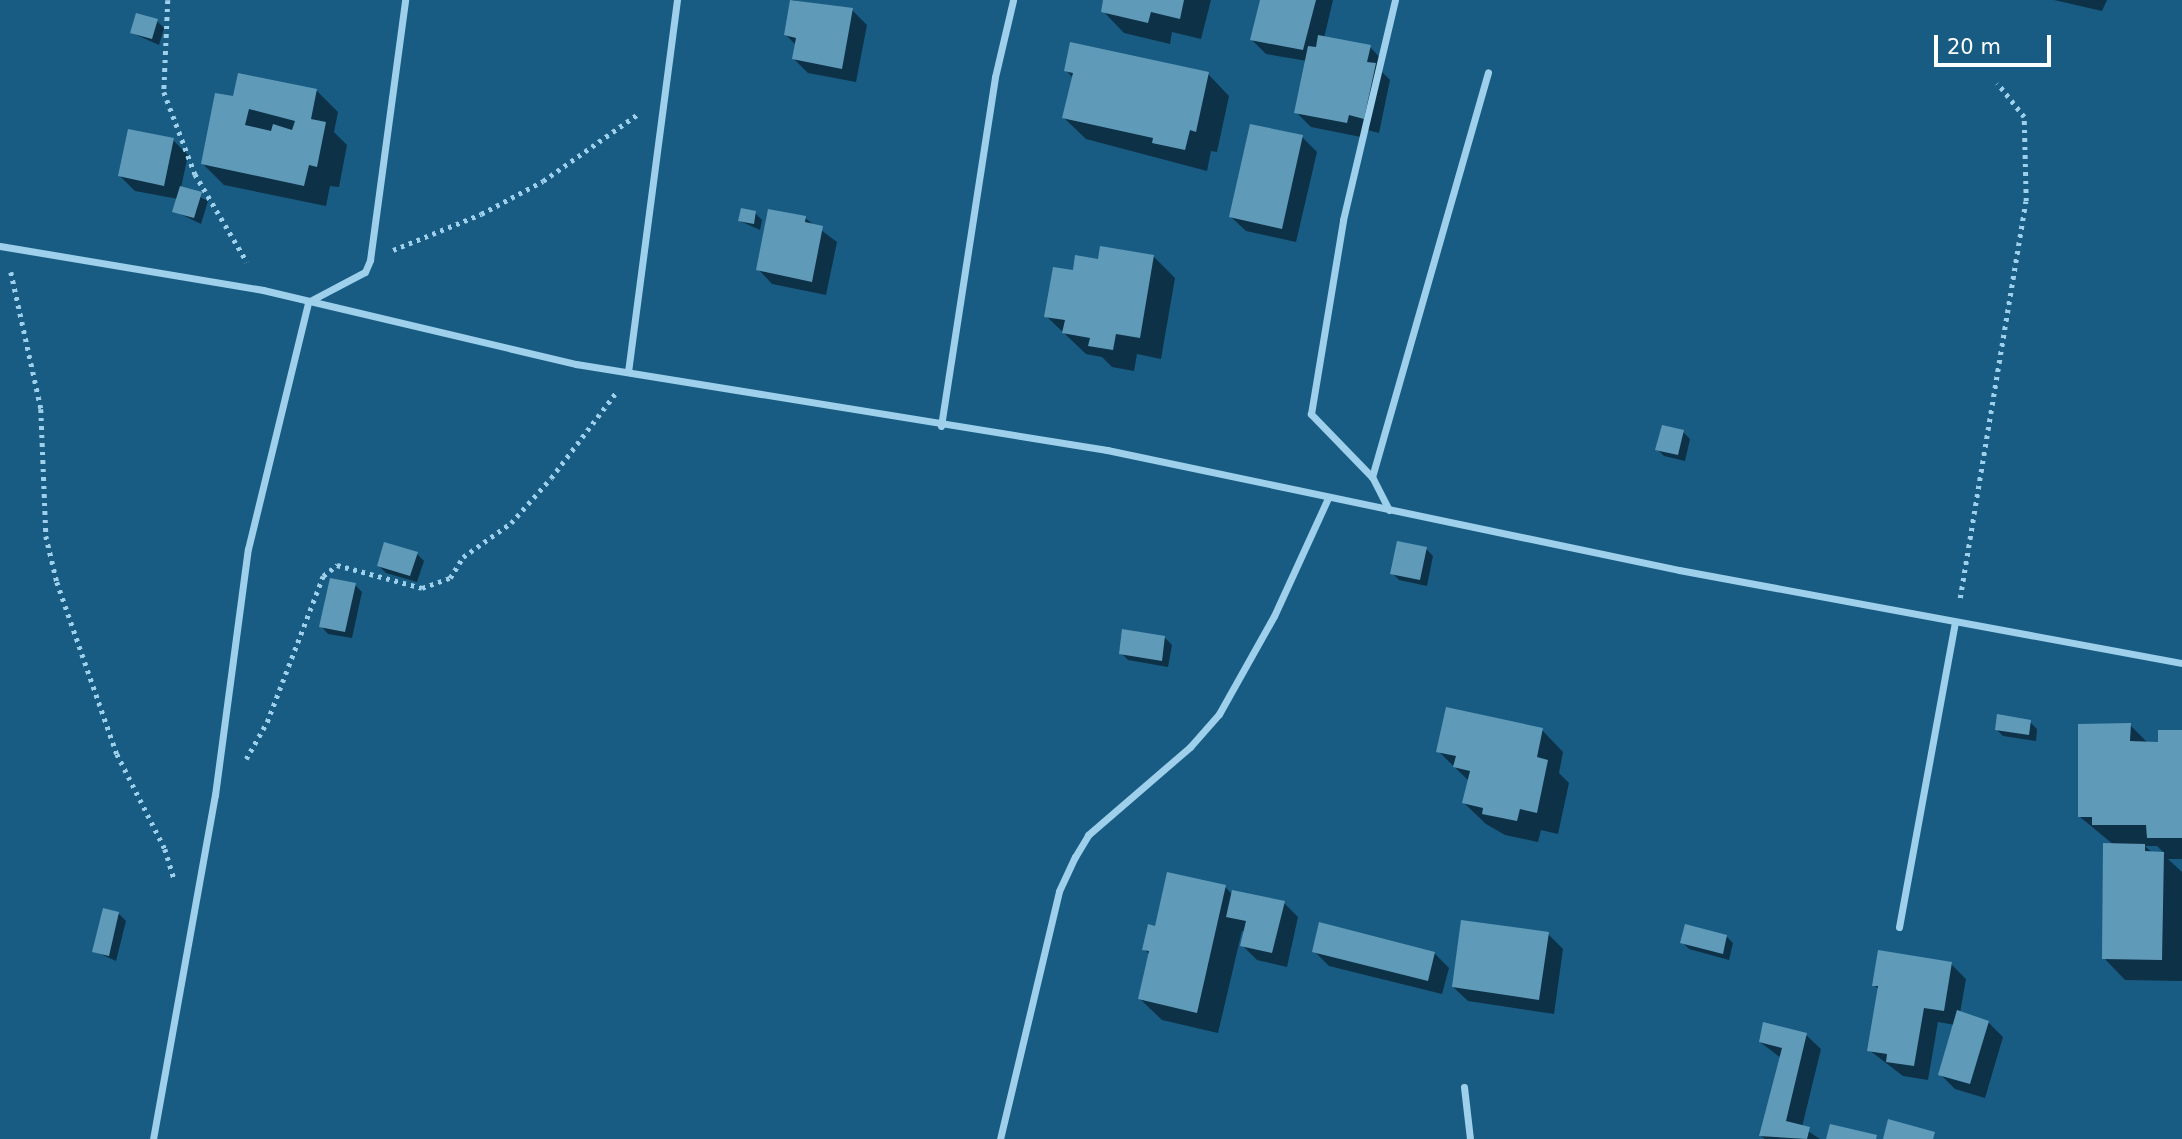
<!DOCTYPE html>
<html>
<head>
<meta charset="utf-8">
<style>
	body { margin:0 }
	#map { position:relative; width:2182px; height:1139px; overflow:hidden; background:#195c83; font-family:"DejaVu Sans",sans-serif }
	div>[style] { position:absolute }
	.shadow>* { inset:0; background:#0007 }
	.building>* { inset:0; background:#609ab9 }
	.path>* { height:4.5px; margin-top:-2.25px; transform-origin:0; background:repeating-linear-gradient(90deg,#9ed0eb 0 3.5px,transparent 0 8.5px) }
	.street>* { height:7px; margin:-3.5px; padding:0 3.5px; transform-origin:3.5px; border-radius:3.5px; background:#9ed0eb }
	span { translate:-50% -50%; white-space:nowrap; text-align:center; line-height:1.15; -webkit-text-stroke:6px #195c83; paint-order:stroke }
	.scale { position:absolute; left:1934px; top:35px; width:117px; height:32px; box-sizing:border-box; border:4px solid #fff; border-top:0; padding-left:9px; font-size:21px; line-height:24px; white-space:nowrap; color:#fff; -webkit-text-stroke:5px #195c83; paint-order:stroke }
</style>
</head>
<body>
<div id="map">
	<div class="shadow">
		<div style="clip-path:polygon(792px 0,852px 10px,867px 25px,856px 82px,808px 73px,794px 59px,796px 45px,785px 34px)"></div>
		<div style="clip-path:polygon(1105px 0,1211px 0,1201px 39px,1172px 32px,1170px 44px,1124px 33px,1103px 11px)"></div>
		<div style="clip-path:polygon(1262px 0,1333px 0,1324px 38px,1370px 47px,1384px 62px,1382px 72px,1390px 80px,1379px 133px,1363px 129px,1361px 137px,1311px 127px,1296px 112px,1307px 61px,1266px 54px,1252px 40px)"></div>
		<div style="clip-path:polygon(2054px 0,2107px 0,2102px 11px)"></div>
		<div style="clip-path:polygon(157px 21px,164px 28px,159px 45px,132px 33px)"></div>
		<div style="clip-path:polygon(1066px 70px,1208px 74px,1229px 96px,1217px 152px,1211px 151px,1207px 171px,1086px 139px,1064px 118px,1073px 78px)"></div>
		<div style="clip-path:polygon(316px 90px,338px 112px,334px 132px,347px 145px,339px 187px,330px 186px,326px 206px,224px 185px,203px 164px,234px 98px)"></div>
		<div style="clip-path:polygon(1302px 137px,1317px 152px,1296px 242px,1246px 231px,1231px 217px)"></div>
		<div style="clip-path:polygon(173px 140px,188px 155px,181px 188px,208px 201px,201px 224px,174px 211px,178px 199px,135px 191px,120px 176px)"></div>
		<div style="clip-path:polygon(755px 213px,762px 220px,760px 230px,740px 221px)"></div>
		<div style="clip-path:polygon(805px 218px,837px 242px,826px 295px,772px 284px,758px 269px)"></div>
		<div style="clip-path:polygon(1154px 257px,1175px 278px,1161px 359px,1137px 354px,1134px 371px,1112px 367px,1102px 357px,1086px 354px,1046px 316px,1074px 272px,1099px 261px)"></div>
		<div style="clip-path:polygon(1683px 432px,1690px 439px,1685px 461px,1664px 456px,1657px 449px)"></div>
		<div style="clip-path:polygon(1426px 549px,1433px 556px,1427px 586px,1399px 580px,1392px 573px)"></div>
		<div style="clip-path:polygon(417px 554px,424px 561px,417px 582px,386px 573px,379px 566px)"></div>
		<div style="clip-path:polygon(355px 585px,362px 592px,352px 638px,328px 634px,321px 626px)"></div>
		<div style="clip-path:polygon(1165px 638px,1172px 645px,1168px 667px,1128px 660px,1121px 653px)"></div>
		<div style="clip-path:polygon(2030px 722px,2037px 729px,2036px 741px,2003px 736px,1996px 729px)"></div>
		<div style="clip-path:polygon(evenodd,2130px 725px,2148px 743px,2159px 743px,2182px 732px,2182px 859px,2168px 859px,2182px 872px,2182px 981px,2125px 980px,2104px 958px,2114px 845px,2080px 817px,2130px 725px,2145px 846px,2157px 846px,2165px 854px,2153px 853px,2145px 846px)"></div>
		<div style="clip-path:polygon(1542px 730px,1563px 752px,1559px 773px,1569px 783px,1558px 834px,1541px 830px,1538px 842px,1505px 835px,1486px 824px,1464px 803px,1469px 781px,1438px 751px)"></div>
		<div style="clip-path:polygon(1225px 887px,1233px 895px,1284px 903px,1298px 917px,1287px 967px,1257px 960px,1242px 945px,1245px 932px,1242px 931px,1218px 1033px,1162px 1020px,1140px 999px,1150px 955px,1144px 949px,1156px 928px)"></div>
		<div style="clip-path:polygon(119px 914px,126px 921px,116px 961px,94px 951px)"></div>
		<div style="clip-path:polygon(1548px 934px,1563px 949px,1554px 1014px,1468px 1001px,1453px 987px)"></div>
		<div style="clip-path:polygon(1726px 936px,1733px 943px,1729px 960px,1689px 949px,1682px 942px)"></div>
		<div style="clip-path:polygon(1314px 951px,1434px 953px,1449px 968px,1442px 994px,1329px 966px)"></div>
		<div style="clip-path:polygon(1951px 964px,1966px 979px,1960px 1013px,1988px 1022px,2003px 1037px,1985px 1098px,1955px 1089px,1940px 1074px,1955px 1025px,1938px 1022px,1928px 1080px,1903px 1076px,1869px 1050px,1879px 990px,1874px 985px)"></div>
		<div style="clip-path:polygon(1806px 1035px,1821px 1049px,1802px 1127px,1820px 1139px,1765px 1139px,1761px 1136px,1781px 1058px,1760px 1042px)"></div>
	</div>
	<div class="building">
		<div style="clip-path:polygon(790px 0,853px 8px,842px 69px,792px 59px,796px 38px,784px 35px)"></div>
		<div style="clip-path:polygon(1103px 0,1184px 0,1180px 19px,1151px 12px,1148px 23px,1101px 12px)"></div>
		<div style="clip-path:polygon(1260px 0,1316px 0,1303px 50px,1250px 40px)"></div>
		<div style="clip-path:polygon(136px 13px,158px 19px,152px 39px,130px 33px)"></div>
		<div style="clip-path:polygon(1318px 35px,1371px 45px,1367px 62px,1376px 63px,1364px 119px,1349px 115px,1347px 123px,1294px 113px,1308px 46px,1316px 47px)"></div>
		<div style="clip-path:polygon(1070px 42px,1209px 72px,1196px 132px,1190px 130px,1185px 150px,1152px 143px,1153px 138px,1062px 118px,1073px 73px,1064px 71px)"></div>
		<div style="clip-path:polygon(evenodd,238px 73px,317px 89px,311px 119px,326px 122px,317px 167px,309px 165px,304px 186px,201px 164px,215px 93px,233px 96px,238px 73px,249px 109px,295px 121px,292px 130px,273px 124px,271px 131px,245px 125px,249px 109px)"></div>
		<div style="clip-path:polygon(1250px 124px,1303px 135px,1282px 229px,1229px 217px)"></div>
		<div style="clip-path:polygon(128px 129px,174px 138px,164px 186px,118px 176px)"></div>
		<div style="clip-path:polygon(180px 186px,202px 192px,194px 218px,172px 212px)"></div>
		<div style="clip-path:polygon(741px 208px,756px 211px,754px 224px,738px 221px)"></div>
		<div style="clip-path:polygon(768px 209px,806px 216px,805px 222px,823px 226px,812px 282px,756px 270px)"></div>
		<div style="clip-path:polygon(1100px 246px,1154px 255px,1140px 338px,1116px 334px,1113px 350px,1088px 346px,1090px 338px,1062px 333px,1065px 320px,1044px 317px,1053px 267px,1073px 270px,1075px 255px,1098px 259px)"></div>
		<div style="clip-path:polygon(1662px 425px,1684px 430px,1678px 455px,1655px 450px)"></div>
		<div style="clip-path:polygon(1397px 541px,1427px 547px,1420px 580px,1390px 574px)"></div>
		<div style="clip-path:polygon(384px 542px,418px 552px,410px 576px,377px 566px)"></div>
		<div style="clip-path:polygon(330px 578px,356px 583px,345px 632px,319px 627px)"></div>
		<div style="clip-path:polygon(1122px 629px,1165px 636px,1162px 661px,1119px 654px)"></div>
		<div style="clip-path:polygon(1446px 707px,1543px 728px,1537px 757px,1548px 760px,1537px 813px,1520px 809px,1517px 821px,1482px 814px,1483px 808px,1462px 803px,1470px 771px,1453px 767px,1456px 756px,1436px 752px)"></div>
		<div style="clip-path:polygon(1997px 714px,2031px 720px,2029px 735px,1995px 730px)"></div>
		<div style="clip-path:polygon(2131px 723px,2130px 741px,2158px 742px,2158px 730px,2182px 730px,2182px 838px,2147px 838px,2146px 825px,2092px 825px,2092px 817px,2078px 817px,2078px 724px)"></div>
		<div style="clip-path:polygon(2103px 843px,2145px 844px,2145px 851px,2164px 852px,2162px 960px,2102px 959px)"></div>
		<div style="clip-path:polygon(1167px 872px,1226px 885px,1197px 1013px,1138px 999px,1149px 951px,1142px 950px,1148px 924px,1155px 926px)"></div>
		<div style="clip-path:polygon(1232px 890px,1285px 901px,1272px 953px,1240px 946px,1246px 921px,1226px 917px)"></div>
		<div style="clip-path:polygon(103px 908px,119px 912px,109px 956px,92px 952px)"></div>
		<div style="clip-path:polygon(1461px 920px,1549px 932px,1539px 1000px,1452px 987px)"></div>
		<div style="clip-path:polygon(1319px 922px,1435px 952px,1428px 981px,1312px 952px)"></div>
		<div style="clip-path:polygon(1685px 924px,1727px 935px,1723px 954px,1680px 943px)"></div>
		<div style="clip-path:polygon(1878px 950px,1952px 962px,1944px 1011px,1924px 1008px,1914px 1066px,1886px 1062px,1887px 1054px,1867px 1051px,1878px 986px,1872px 986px)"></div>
		<div style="clip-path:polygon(1957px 1010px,1989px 1021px,1970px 1084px,1938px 1075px)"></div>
		<div style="clip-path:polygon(1763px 1022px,1807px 1033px,1786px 1121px,1810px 1127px,1807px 1139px,1759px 1136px,1782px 1048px,1759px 1042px)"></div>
		<div style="clip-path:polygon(1888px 1119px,1935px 1132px,1933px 1139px,1883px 1139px)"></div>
		<div style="clip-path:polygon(1830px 1124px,1877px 1135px,1876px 1139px,1826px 1139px)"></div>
	</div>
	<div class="path">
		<div style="left:168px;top:0;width:92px;rotate:92.5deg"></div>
		<div style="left:164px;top:92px;width:88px;rotate:69.3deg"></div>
		<div style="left:195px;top:174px;width:102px;rotate:59.4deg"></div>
		<div style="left:393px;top:250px;width:95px;rotate:-22.2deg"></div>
		<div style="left:481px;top:214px;width:70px;rotate:-28deg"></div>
		<div style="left:543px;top:181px;width:116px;rotate:-35.2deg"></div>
		<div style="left:11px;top:272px;width:140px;rotate:77.6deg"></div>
		<div style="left:41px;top:409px;width:127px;rotate:87.7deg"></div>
		<div style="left:46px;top:536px;width:47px;rotate:76.6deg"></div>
		<div style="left:57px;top:582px;width:182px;rotate:70.8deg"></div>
		<div style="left:117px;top:754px;width:106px;rotate:63.2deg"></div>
		<div style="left:165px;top:849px;width:31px;rotate:73deg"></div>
		<div style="left:1960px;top:598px;width:402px;rotate:-80.6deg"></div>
		<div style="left:2026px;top:201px;width:84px;rotate:-91.4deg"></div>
		<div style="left:2024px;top:117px;width:43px;rotate:-128.5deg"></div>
		<div style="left:246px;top:759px;width:43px;rotate:-60.4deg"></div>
		<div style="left:267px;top:722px;width:156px;rotate:-69deg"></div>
		<div style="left:323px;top:576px;width:18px;rotate:-38deg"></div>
		<div style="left:337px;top:565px;width:88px;rotate:15.1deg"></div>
		<div style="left:422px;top:588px;width:30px;rotate:-20deg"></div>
		<div style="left:450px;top:578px;width:25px;rotate:-58deg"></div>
		<div style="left:463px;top:557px;width:59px;rotate:-35.3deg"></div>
		<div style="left:511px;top:523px;width:60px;rotate:-48.4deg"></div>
		<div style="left:551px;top:478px;width:106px;rotate:-52.7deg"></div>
	</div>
	<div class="street">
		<div style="left:0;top:246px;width:267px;rotate:9.5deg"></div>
		<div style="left:263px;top:290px;width:322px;rotate:13.3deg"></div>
		<div style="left:576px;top:364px;width:538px;rotate:9.2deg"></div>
		<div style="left:1107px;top:450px;width:584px;rotate:11.85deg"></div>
		<div style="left:1679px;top:570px;width:512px;rotate:10.48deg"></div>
		<div style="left:628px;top:372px;width:375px;rotate:-82.5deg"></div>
		<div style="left:941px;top:426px;width:353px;rotate:-81.2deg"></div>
		<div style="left:995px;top:77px;width:79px;rotate:-76.8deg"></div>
		<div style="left:1372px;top:477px;width:421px;rotate:-74deg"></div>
		<div style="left:1389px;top:510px;width:37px;rotate:-117deg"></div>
		<div style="left:1372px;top:477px;width:88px;rotate:-134.1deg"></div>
		<div style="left:1311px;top:414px;width:197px;rotate:-80.6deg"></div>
		<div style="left:1343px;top:220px;width:226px;rotate:-76.7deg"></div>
		<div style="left:1899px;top:927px;width:309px;rotate:-79.6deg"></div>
		<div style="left:1464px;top:1087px;width:52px;rotate:83.4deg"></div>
		<div style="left:153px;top:1139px;width:350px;rotate:-79.8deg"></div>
		<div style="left:215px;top:795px;width:248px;rotate:-82.4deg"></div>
		<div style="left:248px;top:549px;width:254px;rotate:-76.3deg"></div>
		<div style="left:308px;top:302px;width:64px;rotate:-27.8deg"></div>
		<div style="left:365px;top:272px;width:13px;rotate:-67deg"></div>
		<div style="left:370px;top:260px;width:262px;rotate:-82.3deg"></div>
		<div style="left:1000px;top:1139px;width:255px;rotate:-76.6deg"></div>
		<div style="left:1059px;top:891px;width:38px;rotate:-65deg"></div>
		<div style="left:1075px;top:857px;width:26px;rotate:-59deg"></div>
		<div style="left:1088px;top:835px;width:135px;rotate:-40.8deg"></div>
		<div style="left:1190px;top:747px;width:44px;rotate:-48.7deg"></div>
		<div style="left:1219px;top:714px;width:112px;rotate:-60.7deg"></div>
		<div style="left:1274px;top:616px;width:130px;rotate:-65.4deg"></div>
	</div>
	<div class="scale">20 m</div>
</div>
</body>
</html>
